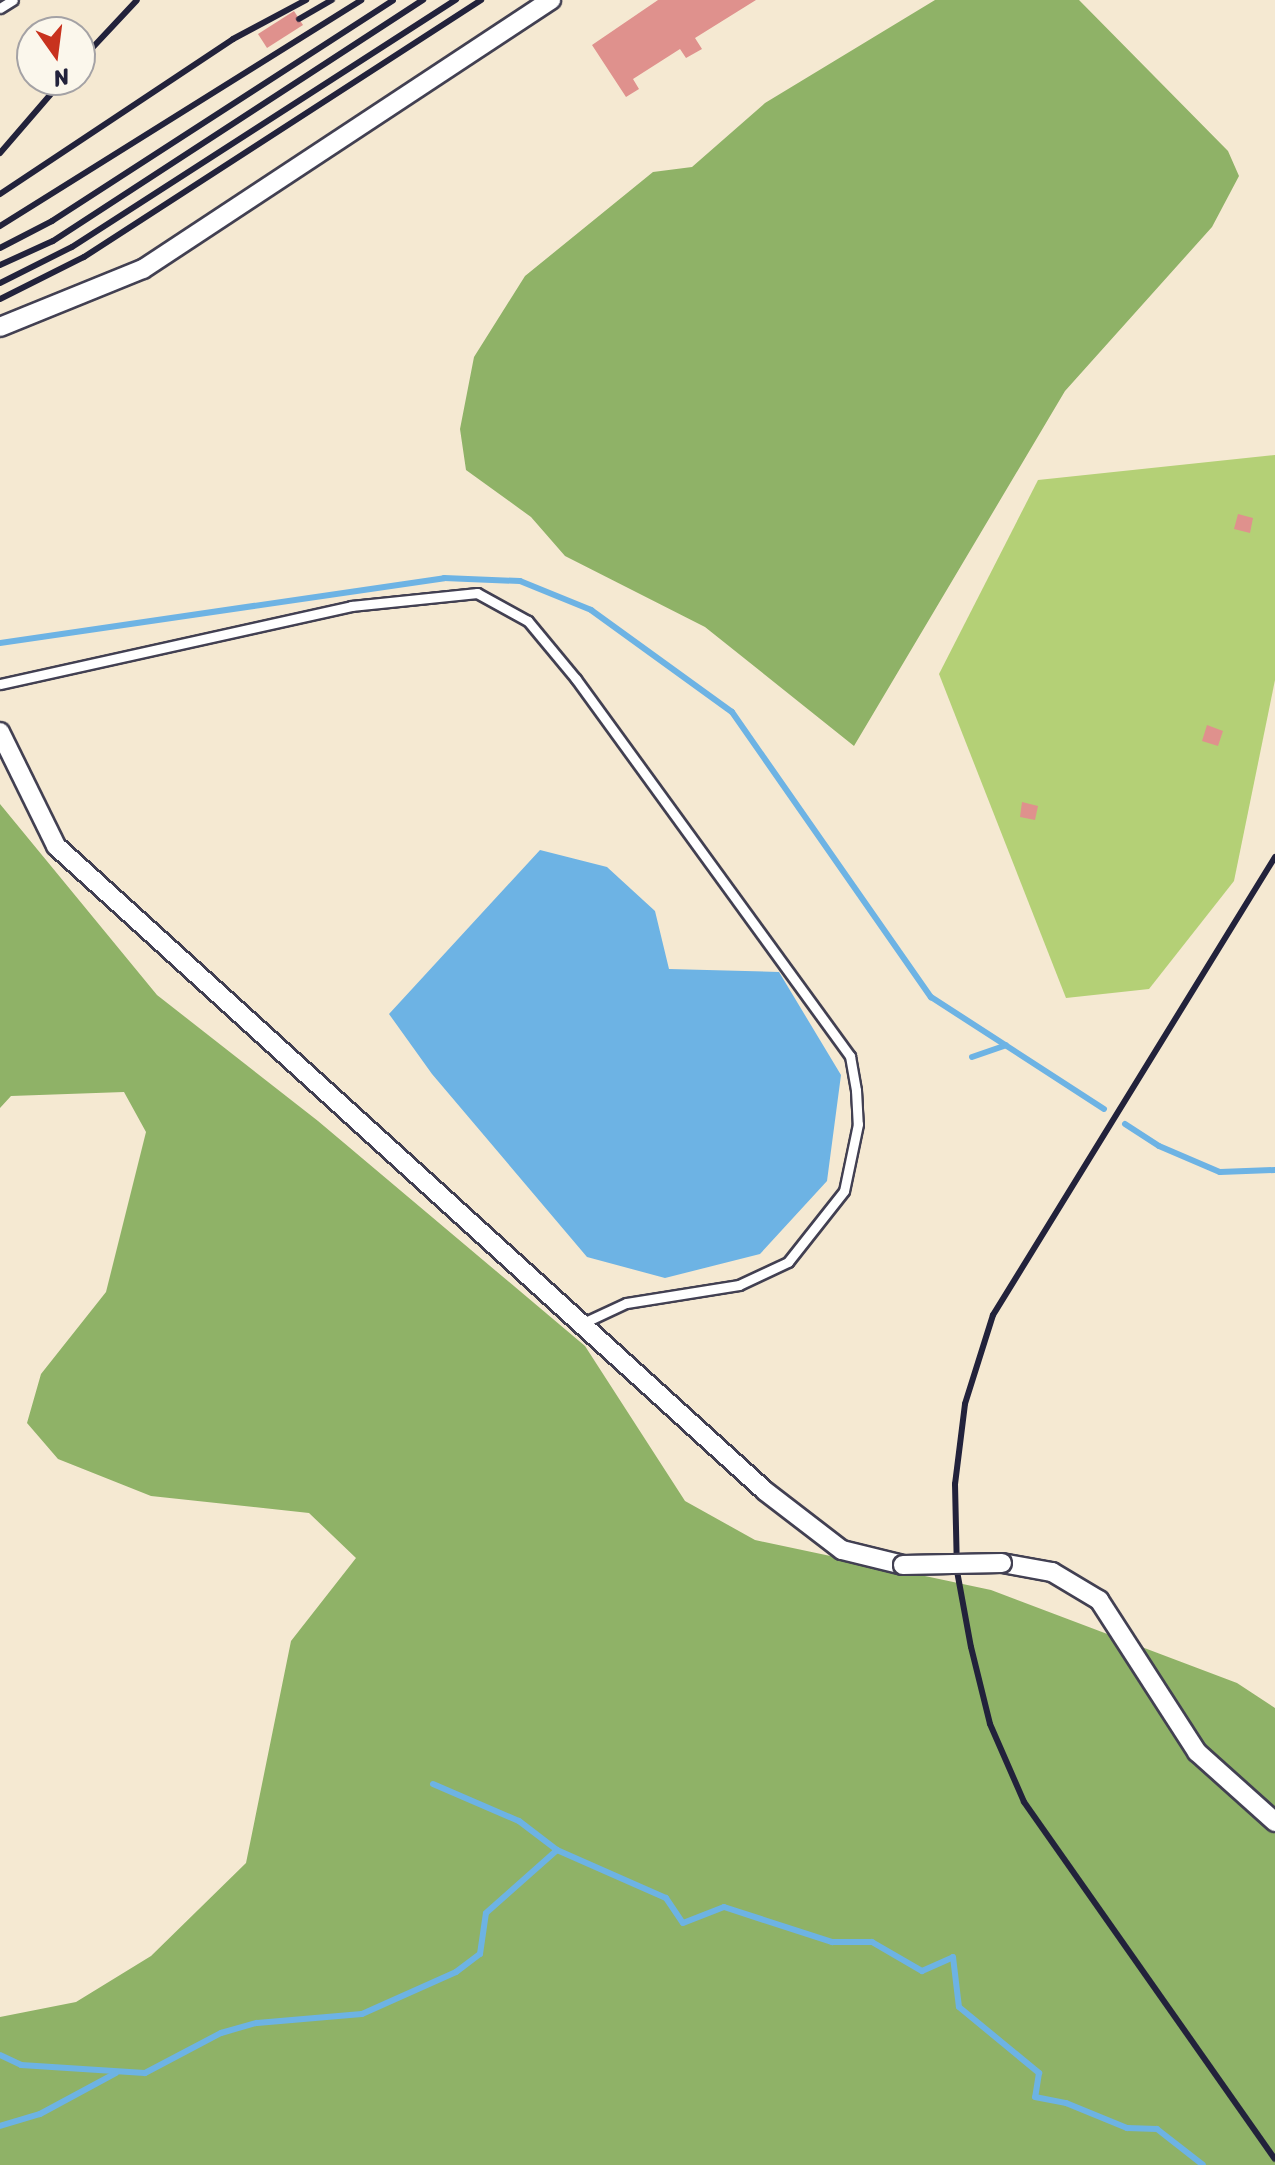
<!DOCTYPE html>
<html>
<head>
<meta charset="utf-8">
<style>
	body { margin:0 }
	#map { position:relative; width:1275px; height:2165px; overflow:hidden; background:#f5e9d2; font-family:Sriracha,sans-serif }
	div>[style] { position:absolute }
	.green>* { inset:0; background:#b4d076 }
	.forest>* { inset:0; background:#8fb267 }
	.water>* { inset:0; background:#6db3e4 }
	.stream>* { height:6px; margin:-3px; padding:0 3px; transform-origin:3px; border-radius:3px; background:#6db3e4 }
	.building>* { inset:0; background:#df918d }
	.roads { filter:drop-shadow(2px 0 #424052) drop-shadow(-2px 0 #424052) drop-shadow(0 2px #424052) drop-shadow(0 -2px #424052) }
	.service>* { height:9px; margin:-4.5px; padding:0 4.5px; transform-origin:4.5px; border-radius:4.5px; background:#fff }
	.minor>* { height:18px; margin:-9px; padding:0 9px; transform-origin:9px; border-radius:9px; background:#fff }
	.rail>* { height:6px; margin:-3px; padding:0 3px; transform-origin:3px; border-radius:3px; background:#22223b }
	.bridges { filter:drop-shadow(2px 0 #424052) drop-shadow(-2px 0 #424052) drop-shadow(0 2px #424052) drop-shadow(0 -2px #424052) }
	.minor-bridge>* { height:18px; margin:-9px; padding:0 9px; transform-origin:9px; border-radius:9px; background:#fff }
	span { translate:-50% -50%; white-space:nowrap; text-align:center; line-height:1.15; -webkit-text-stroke:8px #fbf7ec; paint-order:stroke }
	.north { position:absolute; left:16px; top:16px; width:80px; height:80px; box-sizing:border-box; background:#fbf7ec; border:2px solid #a4a2a5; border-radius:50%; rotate:166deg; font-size:22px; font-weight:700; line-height:32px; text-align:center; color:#22223b }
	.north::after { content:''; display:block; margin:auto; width:28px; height:36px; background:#c8321e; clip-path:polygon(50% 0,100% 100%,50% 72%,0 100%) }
</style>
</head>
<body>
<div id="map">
	<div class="green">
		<div style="clip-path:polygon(1275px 455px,1275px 680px,1234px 881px,1149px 989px,1066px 998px,939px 674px,1038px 480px)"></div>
	</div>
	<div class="forest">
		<div style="clip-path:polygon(935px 0,1079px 0,1228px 151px,1239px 176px,1212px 227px,1065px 391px,854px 746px,705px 627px,565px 556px,531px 517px,466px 470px,460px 429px,474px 357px,525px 276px,653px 172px,692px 167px,765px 103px)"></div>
		<div style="clip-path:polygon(0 804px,157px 995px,318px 1121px,585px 1346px,685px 1501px,755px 1540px,991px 1590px,1237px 1683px,1275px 1708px,1275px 2165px,0 2165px,0 2017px,76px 2002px,151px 1956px,246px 1863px,291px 1641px,356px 1558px,309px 1513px,151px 1496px,58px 1459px,27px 1423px,41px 1374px,106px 1292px,146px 1132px,124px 1092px,11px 1096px,0 1108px)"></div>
	</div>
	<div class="water">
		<div style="clip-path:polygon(540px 850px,607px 867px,655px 911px,669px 969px,779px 972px,841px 1075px,827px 1181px,760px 1254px,665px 1278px,587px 1257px,432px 1074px,389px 1014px)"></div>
	</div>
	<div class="stream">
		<div style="left:0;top:643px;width:449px;rotate:-8.3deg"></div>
		<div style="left:444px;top:578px;width:76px;rotate:2.3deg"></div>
		<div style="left:520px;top:581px;width:77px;rotate:22.2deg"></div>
		<div style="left:591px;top:610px;width:174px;rotate:35.9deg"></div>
		<div style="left:732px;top:712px;width:348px;rotate:55.1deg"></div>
		<div style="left:931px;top:997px;width:206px;rotate:32.9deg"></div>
		<div style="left:972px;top:1057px;width:36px;rotate:-19deg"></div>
		<div style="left:1125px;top:1124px;width:40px;rotate:32.9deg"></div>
		<div style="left:1159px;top:1146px;width:66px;rotate:23.1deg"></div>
		<div style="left:1220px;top:1172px;width:55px;rotate:-2.1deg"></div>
		<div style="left:433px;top:1784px;width:94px;rotate:23.3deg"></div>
		<div style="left:519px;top:1821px;width:48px;rotate:37.3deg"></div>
		<div style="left:0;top:2055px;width:23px;rotate:25deg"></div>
		<div style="left:21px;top:2065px;width:124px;rotate:3.7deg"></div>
		<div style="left:145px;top:2073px;width:86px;rotate:-27.8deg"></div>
		<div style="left:221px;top:2033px;width:37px;rotate:-16deg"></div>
		<div style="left:257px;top:2023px;width:105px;rotate:-4.9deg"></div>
		<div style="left:362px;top:2014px;width:103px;rotate:-24.1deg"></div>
		<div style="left:456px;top:1972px;width:30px;rotate:-37deg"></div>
		<div style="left:480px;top:1954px;width:41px;rotate:-81.7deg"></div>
		<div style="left:486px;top:1913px;width:95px;rotate:-41.6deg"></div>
		<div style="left:557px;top:1850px;width:119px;rotate:23.8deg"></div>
		<div style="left:666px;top:1898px;width:30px;rotate:56deg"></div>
		<div style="left:683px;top:1923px;width:44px;rotate:-21.3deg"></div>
		<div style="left:724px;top:1907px;width:114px;rotate:18deg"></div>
		<div style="left:832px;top:1942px;width:40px"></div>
		<div style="left:872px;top:1942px;width:58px;rotate:30.1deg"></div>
		<div style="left:922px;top:1971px;width:34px;rotate:-24deg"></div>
		<div style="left:953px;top:1957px;width:50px;rotate:83.2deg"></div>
		<div style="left:959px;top:2007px;width:104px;rotate:39.5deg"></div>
		<div style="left:1039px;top:2073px;width:24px;rotate:99deg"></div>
		<div style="left:1035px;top:2097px;width:32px;rotate:11deg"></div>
		<div style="left:1066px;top:2103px;width:66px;rotate:22.3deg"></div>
		<div style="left:1127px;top:2128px;width:30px;rotate:2deg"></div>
		<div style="left:1157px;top:2129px;width:58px;rotate:38deg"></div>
		<div style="left:0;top:2126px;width:42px;rotate:-16.7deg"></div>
		<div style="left:40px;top:2114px;width:86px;rotate:-28.3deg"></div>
	</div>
	<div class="building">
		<div style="clip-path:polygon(658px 0,756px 0,695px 38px,702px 49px,686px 58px,680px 49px,633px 79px,639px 89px,626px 97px,592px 45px)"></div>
		<div style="clip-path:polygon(294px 11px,303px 25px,267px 48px,258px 34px)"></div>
		<div style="clip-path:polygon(1238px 514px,1253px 518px,1250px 533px,1234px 529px)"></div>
		<div style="clip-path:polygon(1207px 725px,1223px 731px,1218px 746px,1202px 741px)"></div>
		<div style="clip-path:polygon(1022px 802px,1038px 806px,1035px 820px,1020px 817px)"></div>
	</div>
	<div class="roads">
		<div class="service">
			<div style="left:0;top:8px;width:15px;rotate:-32deg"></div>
			<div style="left:0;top:684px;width:360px;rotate:-12.5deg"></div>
			<div style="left:351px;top:606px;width:127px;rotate:-5.9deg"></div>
			<div style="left:477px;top:593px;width:58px;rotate:28.8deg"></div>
			<div style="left:528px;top:621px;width:75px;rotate:50.4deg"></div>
			<div style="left:576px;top:679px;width:466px;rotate:54deg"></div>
			<div style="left:850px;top:1056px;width:35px;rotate:80deg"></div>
			<div style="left:856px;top:1090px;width:34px;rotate:87deg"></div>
			<div style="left:858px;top:1124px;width:68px;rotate:101.8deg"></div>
			<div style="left:844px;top:1191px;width:90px;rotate:128.3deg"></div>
			<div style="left:788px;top:1262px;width:54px;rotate:154.9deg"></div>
			<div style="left:739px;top:1285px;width:114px;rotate:170.9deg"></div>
			<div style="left:626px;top:1303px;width:50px;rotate:155deg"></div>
		</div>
		<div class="minor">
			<div style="left:0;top:327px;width:154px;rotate:-22.1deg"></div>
			<div style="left:143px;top:269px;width:489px;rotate:-33.4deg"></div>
			<div style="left:0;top:732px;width:127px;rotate:63.8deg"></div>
			<div style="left:56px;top:846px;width:958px;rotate:42.29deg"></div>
			<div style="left:765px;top:1491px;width:97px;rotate:37.5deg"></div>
			<div style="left:842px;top:1550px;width:63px;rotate:13.8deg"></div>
			<div style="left:1002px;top:1563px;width:51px;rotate:10.2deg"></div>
			<div style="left:1052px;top:1572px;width:55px;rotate:30.8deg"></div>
			<div style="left:1099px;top:1600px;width:181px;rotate:57.2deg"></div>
			<div style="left:1197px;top:1752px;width:105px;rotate:41.9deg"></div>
		</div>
	</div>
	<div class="rail">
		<div style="left:299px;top:19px;width:38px;rotate:-30deg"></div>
		<div style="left:80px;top:61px;width:83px;rotate:-46.9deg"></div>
		<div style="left:0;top:153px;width:96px;rotate:-49.2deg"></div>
		<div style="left:0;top:194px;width:280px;rotate:-33.6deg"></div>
		<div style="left:233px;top:39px;width:83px;rotate:-28.1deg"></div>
		<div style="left:0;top:226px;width:426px;rotate:-32deg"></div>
		<div style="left:0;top:248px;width:59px;rotate:-27.4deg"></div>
		<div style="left:52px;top:221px;width:406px;rotate:-32.9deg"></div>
		<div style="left:0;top:265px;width:58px;rotate:-24.4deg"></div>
		<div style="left:53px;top:241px;width:442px;rotate:-33.1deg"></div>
		<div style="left:0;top:283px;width:80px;rotate:-26.6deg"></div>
		<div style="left:72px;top:247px;width:457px;rotate:-32.8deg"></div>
		<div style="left:0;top:299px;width:94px;rotate:-26.6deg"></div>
		<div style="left:84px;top:257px;width:473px;rotate:-32.9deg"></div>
		<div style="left:1275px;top:857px;width:538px;rotate:121.62deg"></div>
		<div style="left:993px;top:1315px;width:93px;rotate:107.5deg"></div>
		<div style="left:965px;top:1404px;width:81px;rotate:97.1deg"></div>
		<div style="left:955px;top:1484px;width:87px;rotate:88.7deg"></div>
		<div style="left:957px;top:1571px;width:77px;rotate:79.6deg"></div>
		<div style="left:971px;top:1647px;width:79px;rotate:76.1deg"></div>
		<div style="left:990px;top:1724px;width:85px;rotate:66.4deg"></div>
		<div style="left:1024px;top:1802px;width:436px;rotate:54.9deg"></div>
	</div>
	<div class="bridges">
		<div class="minor-bridge">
			<div style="left:903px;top:1565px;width:99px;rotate:-1.2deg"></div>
		</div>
	</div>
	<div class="north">N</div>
</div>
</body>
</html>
